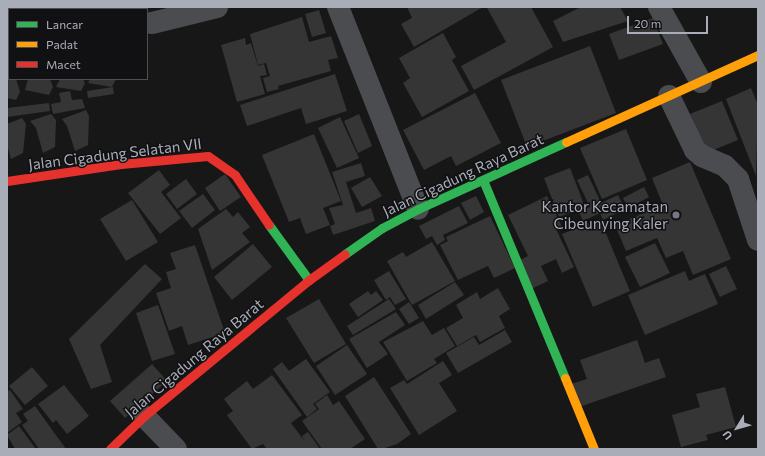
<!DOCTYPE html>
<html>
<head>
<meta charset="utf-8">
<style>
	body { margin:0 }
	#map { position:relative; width:765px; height:456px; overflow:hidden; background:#171717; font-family:Commissioner,sans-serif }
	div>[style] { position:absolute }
	.building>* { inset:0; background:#353536 }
	.street>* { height:22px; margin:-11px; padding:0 11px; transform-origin:11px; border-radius:11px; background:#4b4c50 }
	.fast>* { height:9px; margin:-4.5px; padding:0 4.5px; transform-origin:4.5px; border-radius:4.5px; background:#30b455 }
	.slow>* { height:9px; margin:-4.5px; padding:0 4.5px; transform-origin:4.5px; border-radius:4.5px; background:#ff9f0a }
	.jam>* { height:9px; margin:-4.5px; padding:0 4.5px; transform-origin:4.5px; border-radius:4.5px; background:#e5322d }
	.dots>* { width:11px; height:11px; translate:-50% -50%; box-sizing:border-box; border:2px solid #111113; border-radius:50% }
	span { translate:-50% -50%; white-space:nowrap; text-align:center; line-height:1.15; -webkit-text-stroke:3px #111113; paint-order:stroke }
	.street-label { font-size:15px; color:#a8adb8 }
	.poi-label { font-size:15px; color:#a8adb8 }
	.right { translate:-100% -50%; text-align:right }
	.frame { position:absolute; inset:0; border:8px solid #a8adb8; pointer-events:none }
	.legend { position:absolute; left:8px; top:8px; width:140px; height:72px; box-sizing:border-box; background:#111113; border:1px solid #4d4f55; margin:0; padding:5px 7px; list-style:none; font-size:12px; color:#a8adb8 }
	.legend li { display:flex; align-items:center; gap:8px; height:20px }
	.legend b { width:20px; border:1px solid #4d4f55 }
	.north { position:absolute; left:717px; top:408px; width:40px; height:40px; -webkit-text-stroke:3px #111113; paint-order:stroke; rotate:233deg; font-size:11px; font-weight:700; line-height:16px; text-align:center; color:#a8adb8 }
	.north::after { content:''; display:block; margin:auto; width:14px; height:18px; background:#a8adb8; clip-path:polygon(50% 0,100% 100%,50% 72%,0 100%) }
	.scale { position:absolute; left:627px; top:16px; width:81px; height:18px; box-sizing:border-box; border:2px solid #a8adb8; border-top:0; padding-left:5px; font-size:12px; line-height:14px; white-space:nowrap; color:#a8adb8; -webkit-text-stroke:3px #111113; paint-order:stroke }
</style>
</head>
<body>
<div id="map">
	<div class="building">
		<div style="clip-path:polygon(116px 7px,137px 7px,116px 9px)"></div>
		<div style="clip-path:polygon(407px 7px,483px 7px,414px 47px,401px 24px,412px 18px)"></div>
		<div style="clip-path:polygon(489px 7px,531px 7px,553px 47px,474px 90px,461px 66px,506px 42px,487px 8px)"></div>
		<div style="clip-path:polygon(581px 7px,620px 7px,628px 21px,563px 42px,553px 21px)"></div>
		<div style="clip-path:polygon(319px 10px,326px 33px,312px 37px,305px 14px)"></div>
		<div style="clip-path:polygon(302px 17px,309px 42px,331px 36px,338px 58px,328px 60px,331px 71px,278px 86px,279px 89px,267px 92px,263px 78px,270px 76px,266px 63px,258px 65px,250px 34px)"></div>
		<div style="clip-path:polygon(653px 18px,663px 44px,619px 60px,609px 34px)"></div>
		<div style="clip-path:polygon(443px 33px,456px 57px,452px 60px,469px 91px,422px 117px,403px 83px,410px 78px,399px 58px)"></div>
		<div style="clip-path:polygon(245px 38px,246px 45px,251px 43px,258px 66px,264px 64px,267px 75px,260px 76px,265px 94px,237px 102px,221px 45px)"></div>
		<div style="clip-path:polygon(590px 46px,616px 113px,527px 147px,501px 80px)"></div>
		<div style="clip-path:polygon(7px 63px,9px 79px,16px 79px,20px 92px,16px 100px,7px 98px)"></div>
		<div style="clip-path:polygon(335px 74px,347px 111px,306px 124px,301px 108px,247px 126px,240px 105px)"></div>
		<div style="clip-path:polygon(28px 79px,50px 79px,53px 87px,49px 95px,25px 90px)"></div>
		<div style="clip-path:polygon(60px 79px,83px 79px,85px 83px,81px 91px,56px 87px)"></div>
		<div style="clip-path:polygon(90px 79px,116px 79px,112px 87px,88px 83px)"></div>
		<div style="clip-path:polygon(113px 87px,114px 94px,88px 98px,87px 91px)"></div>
		<div style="clip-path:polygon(751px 88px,758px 105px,756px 176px,726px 99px)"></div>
		<div style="clip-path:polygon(70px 91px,72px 100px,82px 99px,85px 108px,53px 114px,51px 104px,61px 102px,59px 93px)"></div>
		<div style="clip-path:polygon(475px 93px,501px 143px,456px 166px,451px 156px,424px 170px,403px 130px)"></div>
		<div style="clip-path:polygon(722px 101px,738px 140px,706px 153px,690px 114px)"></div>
		<div style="clip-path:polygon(49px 103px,50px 111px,7px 117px,7px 108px)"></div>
		<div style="clip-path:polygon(86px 110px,89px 116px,88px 145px,75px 151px,67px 126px,62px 119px)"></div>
		<div style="clip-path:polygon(51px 114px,56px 120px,55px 147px,43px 153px,36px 128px,30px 121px)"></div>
		<div style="clip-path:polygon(359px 114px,372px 146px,358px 153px,344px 121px)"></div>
		<div style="clip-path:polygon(340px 117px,359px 158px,337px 168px,318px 128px)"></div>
		<div style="clip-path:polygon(22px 118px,26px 124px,23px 153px,11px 159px,7px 145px,7px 124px)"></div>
		<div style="clip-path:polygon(626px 129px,647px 180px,602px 199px,580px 148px)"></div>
		<div style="clip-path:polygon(314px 134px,341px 201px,323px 208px,330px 225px,306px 234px,300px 218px,289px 222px,262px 155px)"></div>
		<div style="clip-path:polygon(690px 162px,731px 259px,693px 275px,683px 251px,666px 258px,657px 238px,626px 251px,615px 225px,663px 205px,652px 178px)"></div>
		<div style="clip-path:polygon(361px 163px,365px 176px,346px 182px,356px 213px,371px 208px,375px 221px,333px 235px,330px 226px,335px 224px,329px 208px,343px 205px,332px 172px)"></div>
		<div style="clip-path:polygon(570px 168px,585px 207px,559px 217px,544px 178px)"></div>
		<div style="clip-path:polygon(159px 170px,170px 185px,161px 192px,181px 218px,160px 234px,128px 193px)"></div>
		<div style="clip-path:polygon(225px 174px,241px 197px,220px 211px,205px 188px)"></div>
		<div style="clip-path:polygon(588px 175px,601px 203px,618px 195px,625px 209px,603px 220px,600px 213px,583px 221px,579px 212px,590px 207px,577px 180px)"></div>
		<div style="clip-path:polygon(370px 177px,382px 196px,362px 207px,351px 188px)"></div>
		<div style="clip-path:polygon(186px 179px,197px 194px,177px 209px,166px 194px)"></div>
		<div style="clip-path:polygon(644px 187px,649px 197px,628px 208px,623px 198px)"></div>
		<div style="clip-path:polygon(203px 194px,215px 210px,192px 228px,179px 211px)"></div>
		<div style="clip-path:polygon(476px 196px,484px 212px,470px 220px,461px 203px)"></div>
		<div style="clip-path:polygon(547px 196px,562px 227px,556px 229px,574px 267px,562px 273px,556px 259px,541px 266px,548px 281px,531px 289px,518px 261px,528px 256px,508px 215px)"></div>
		<div style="clip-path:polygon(132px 200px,158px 242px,126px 261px,100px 219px)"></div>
		<div style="clip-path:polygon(459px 206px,468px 223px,443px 235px,445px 240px,437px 245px,432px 236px,426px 239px,419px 226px)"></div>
		<div style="clip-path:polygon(226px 209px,233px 217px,238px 212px,250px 227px,242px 233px,250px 242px,212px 270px,198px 229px)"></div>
		<div style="clip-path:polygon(490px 216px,515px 268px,494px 278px,488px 266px,458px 280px,440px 245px,448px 241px,446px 237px)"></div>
		<div style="clip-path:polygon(600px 219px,630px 291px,593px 307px,562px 234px)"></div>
		<div style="clip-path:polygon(432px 242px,455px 281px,412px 305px,387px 261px,403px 252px,406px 257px)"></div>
		<div style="clip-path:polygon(655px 243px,670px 273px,640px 287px,625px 257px)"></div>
		<div style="clip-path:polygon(253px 244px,272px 267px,232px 300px,214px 277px)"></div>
		<div style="clip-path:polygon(195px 245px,225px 333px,188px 345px,182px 326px,169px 331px,156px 293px,171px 288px,166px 272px,176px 269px,170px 253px)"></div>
		<div style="clip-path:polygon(145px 264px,162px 279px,100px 345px,112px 382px,91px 389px,69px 339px)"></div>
		<div style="clip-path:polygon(726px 266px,737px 289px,720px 297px,709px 274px)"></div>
		<div style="clip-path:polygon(389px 271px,406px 299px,395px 305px,390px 297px,386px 300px,374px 280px)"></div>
		<div style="clip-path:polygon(685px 271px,689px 281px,705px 274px,718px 304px,645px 335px,628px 295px)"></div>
		<div style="clip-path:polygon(455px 282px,464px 295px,426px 319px,418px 305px)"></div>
		<div style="clip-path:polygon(498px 288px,510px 309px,499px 316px,505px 328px,480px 342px,476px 335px,457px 346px,446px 328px,463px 318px,456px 305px,477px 292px,480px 299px)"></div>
		<div style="clip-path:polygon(368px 291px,371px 295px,376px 291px,383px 300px,358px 317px,349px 304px)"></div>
		<div style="clip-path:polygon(319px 299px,346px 344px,314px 363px,286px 318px)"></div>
		<div style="clip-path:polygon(389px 299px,396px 309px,353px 335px,347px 326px)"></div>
		<div style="clip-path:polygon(409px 302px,419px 318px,409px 324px,399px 309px)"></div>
		<div style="clip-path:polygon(158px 305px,175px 354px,152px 361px,136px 313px)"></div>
		<div style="clip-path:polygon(396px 312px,405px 325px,379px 342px,388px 354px,367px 368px,349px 339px)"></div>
		<div style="clip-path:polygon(423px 321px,432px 335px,444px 328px,455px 346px,434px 359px,437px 363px,407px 381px,383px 342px)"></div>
		<div style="clip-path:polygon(505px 330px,512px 342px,458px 373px,446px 353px,474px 337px,479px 345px)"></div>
		<div style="clip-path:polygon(637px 340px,645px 363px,659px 358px,666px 377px,579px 407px,571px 384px,587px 379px,580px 360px)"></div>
		<div style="clip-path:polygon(347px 345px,367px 374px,335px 395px,316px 366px)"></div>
		<div style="clip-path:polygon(306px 359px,330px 392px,313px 404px,317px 409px,307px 417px,273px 369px,282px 362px,289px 371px)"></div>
		<div style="clip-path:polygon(443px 361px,452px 375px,439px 383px,457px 411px,419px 435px,390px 388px,404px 380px,407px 384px)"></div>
		<div style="clip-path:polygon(152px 364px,167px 381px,125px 418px,110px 401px)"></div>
		<div style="clip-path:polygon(32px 367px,48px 386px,25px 405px,9px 386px)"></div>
		<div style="clip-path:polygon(272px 375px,302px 415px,291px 423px,303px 439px,295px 445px,303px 439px,305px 442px,302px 436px,308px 432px,320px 449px,267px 449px,263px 444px,252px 449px,227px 415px,233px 411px,224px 399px,247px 381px,253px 389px)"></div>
		<div style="clip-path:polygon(374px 377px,411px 434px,397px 444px,382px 449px,378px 449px,345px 396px)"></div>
		<div style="clip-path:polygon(64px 385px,89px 416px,67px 434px,56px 420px,53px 423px,38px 404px)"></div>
		<div style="clip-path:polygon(725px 387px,736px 427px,706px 435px,708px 440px,681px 447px,672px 415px,700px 407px,696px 394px)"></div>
		<div style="clip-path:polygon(10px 390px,23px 409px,16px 413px,22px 422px,7px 433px,7px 392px)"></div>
		<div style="clip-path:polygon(327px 395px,333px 405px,339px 401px,365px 439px,350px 449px,322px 449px,302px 421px,319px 409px,315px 404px)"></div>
		<div style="clip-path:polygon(35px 406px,66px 449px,39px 449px,22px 425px,28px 421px,23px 414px)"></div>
		<div style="clip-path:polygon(19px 426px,36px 449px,15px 449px,7px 435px)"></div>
	</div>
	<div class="street">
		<div style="left:32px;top:7px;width:3px;rotate:45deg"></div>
		<div style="left:338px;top:7px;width:217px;rotate:68.4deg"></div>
		<div style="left:659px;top:7px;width:86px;rotate:60.8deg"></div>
		<div style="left:152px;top:23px;width:67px;rotate:-13.8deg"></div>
		<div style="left:7px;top:41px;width:2px"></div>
		<div style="left:669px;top:96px;width:60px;rotate:64.3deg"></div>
		<div style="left:695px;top:150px;width:9px;rotate:41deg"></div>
		<div style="left:702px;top:156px;width:25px;rotate:23deg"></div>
		<div style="left:725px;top:166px;width:18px;rotate:45deg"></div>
		<div style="left:738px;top:179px;width:64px;rotate:71.8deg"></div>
		<div style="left:144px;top:416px;width:46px;rotate:45.9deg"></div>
	</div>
	<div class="fast">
		<div style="left:483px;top:180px;width:214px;rotate:67.5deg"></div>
		<div style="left:269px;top:225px;width:68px;rotate:54deg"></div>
		<div style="left:345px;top:254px;width:45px;rotate:-35.1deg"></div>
		<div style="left:382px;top:228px;width:41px;rotate:-27.8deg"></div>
		<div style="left:418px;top:209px;width:162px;rotate:-24.4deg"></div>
	</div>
	<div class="slow">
		<div style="left:566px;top:142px;width:211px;rotate:-24.4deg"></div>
		<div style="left:565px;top:378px;width:77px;rotate:67.8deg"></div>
	</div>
	<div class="jam">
		<div style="left:7px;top:181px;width:115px;rotate:-8.5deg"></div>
		<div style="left:121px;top:164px;width:87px;rotate:-5.3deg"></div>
		<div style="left:208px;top:156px;width:33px;rotate:35deg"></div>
		<div style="left:235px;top:175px;width:60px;rotate:55.8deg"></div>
		<div style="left:110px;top:449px;width:47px;rotate:-44.1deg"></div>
		<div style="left:144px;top:416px;width:214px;rotate:-39.5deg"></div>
		<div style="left:309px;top:280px;width:44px;rotate:-35.8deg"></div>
	</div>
	<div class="dots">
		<div style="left:676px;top:215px;background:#757880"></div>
	</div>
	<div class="street-label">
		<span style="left:115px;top:154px;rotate:-7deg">Jalan Cigadung Selatan VII</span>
		<span style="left:463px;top:175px;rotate:-25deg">Jalan Cigadung Raya Barat</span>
		<span style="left:194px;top:358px;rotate:-40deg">Jalan Cigadung Raya Barat</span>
	</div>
	<div class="poi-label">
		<span class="right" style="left:668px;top:215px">Kantor Kecamatan<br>Cibeunying Kaler</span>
	</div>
	<div class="frame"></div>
	<ul class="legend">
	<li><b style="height:5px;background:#30b455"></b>Lancar</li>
	<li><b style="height:5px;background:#ff9f0a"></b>Padat</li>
	<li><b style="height:5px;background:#e5322d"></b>Macet</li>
	</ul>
	<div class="north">U</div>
	<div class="scale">20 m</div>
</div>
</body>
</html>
